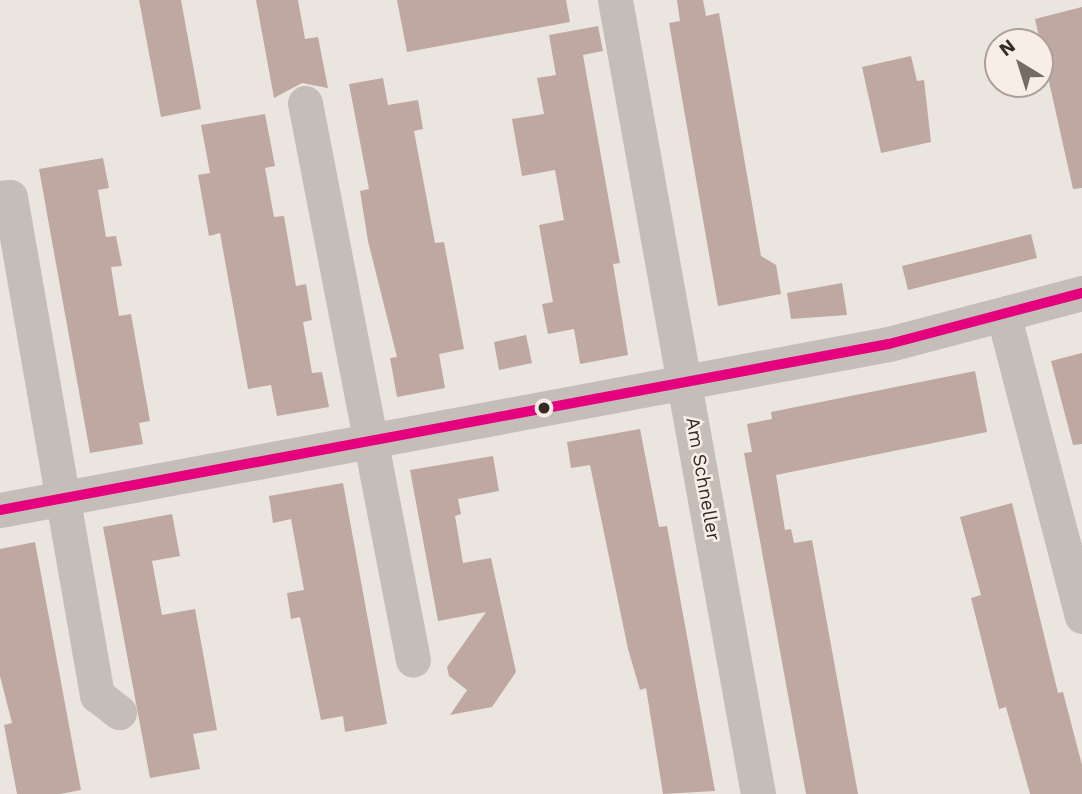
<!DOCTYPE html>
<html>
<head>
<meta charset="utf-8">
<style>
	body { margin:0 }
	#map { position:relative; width:1082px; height:794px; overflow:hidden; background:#ebe5df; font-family:"Work Sans",sans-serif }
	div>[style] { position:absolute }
	.building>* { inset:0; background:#bfa8a1 }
	.minor>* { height:35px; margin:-17.5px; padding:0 17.5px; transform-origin:17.5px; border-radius:17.5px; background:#c4bdb8 }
	.bus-1>* { height:10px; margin:-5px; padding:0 5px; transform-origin:5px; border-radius:5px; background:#e5007d }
	.dots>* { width:19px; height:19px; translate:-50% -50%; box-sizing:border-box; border:4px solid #f9eee6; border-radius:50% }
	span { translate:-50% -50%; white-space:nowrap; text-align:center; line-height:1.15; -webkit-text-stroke:5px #f9eee6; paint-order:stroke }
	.street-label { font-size:19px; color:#352a27 }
	.north { position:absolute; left:984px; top:28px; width:70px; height:70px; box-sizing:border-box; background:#f9eee6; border:2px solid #aba09a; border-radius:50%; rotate:322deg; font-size:19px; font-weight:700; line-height:28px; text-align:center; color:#352a27 }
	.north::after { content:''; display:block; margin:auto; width:24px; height:32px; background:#756b67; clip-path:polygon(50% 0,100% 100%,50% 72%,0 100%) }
</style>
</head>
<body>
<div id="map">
	<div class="building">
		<div style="clip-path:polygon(139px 0,181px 0,201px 109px,161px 117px)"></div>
		<div style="clip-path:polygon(256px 0,298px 0,305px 39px,318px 37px,328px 88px,302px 83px,274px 98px)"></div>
		<div style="clip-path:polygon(397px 0,566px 0,570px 22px,407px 52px)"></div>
		<div style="clip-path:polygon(677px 0,703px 0,706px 16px,719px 13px,761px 256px,776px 265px,781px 294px,718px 306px,669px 23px,680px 21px)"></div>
		<div style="clip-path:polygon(1082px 7px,1082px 188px,1073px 189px,1035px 19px)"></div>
		<div style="clip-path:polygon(598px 26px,603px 51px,583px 55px,620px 263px,613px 264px,628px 355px,580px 364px,574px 329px,548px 334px,542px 304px,553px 302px,539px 225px,564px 220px,555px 170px,522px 176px,512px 119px,544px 114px,537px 78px,556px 75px,549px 35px)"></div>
		<div style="clip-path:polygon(911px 56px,917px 81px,924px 80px,931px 142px,881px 153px,862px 67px)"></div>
		<div style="clip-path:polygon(383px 78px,388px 105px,418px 100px,423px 129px,414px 131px,435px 243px,444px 242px,464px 349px,439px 354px,445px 388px,397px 397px,390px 358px,397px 357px,368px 241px,360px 191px,369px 189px,349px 84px)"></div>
		<div style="clip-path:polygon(265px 114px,275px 166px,265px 168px,274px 217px,284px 216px,296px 286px,306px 284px,312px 320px,303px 322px,312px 373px,322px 372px,329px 407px,277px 416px,271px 385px,248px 389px,220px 233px,209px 236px,198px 175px,210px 173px,201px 125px)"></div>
		<div style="clip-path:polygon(103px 158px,109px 188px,98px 190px,106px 237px,116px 236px,122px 266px,111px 267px,119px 316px,131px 314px,150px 421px,139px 423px,143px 444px,90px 453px,39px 169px)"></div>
		<div style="clip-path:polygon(1031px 234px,1037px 258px,908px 290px,902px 266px)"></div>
		<div style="clip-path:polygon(842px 283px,847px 315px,791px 319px,787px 293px)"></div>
		<div style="clip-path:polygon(526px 335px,532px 363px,499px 370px,494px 342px)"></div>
		<div style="clip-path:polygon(1082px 353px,1082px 444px,1073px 445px,1051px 361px)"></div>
		<div style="clip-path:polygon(975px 371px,987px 432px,776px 475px,785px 530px,791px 529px,794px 543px,812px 540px,858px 794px,806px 794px,744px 453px,752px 452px,747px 424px,772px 419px,771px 412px)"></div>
		<div style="clip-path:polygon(640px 429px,659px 527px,667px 526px,715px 791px,663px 794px,646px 688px,640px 690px,628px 649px,590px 465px,571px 468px,567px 442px)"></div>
		<div style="clip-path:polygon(493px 456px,499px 491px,458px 499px,461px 514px,455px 516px,463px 563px,491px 558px,516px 672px,492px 707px,450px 715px,467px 690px,449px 676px,447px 667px,486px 612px,438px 621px,410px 470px)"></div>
		<div style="clip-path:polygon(343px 483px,387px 724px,345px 732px,343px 716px,321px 720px,300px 617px,291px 619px,287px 593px,304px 590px,291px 519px,273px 523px,269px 496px)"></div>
		<div style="clip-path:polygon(1012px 503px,1058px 693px,1063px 692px,1082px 765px,1082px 794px,1030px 794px,1006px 707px,999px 709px,971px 598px,981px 595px,960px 517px)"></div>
		<div style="clip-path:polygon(172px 514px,180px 556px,152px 561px,162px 615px,195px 609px,217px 730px,193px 734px,200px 769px,150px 778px,103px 527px)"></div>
		<div style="clip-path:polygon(35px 542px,81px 790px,60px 794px,17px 794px,4px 725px,12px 723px,0 676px,0 549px)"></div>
	</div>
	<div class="minor">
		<div style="left:615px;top:0;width:807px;rotate:79.79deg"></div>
		<div style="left:305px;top:103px;width:567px;rotate:79.03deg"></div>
		<div style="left:0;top:198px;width:10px;rotate:-6deg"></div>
		<div style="left:10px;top:197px;width:506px;rotate:80.09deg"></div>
		<div style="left:97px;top:695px;width:28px;rotate:38deg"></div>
		<div style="left:1004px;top:317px;width:309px;rotate:75.4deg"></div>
		<div style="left:0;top:510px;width:904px;rotate:-10.58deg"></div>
		<div style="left:889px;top:344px;width:200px;rotate:-14.8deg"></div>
	</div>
	<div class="bus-1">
		<div style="left:0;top:510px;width:904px;rotate:-10.58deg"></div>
		<div style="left:889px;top:344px;width:200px;rotate:-14.8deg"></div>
	</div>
	<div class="dots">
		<div style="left:544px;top:408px;background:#352a27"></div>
	</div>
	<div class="street-label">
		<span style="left:703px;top:479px;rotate:80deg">Am Schneller</span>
	</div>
	<div class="north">N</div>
</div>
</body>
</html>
